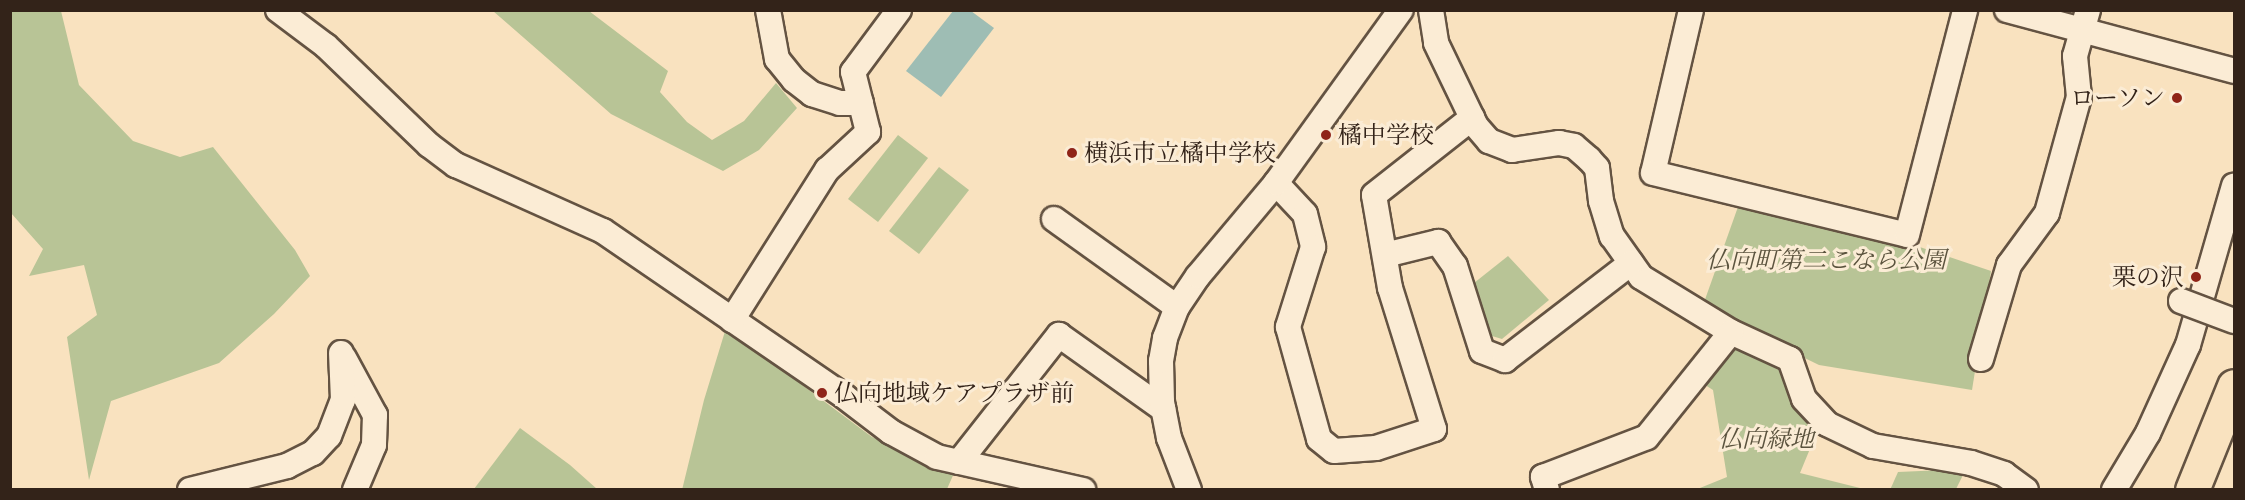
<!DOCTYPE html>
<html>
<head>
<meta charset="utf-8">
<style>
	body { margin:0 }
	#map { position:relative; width:2245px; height:500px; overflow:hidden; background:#f9e2bf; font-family:"Gentium Book Plus","Noto Serif JP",serif }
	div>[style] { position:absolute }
	.green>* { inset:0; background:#b8c496 }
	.water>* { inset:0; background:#9ebdb4 }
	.roads { filter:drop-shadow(2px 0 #645342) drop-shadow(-2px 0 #645342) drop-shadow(0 2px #645342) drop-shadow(0 -2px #645342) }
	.minor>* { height:24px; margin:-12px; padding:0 12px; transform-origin:12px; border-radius:12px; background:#fbecd5 }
	.highway>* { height:33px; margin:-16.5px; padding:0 16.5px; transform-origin:16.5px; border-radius:16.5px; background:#f9e2bf }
	.bridges { filter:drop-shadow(2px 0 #645342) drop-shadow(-2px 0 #645342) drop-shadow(0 2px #645342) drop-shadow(0 -2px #645342) }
	.minor-bridge>* { height:24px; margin:-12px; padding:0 12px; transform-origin:12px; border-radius:12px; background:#fbecd5 }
	.dots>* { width:16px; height:16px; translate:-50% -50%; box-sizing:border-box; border:3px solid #fbecd5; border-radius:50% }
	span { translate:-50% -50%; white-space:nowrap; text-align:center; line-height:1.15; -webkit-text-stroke:6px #fbecd5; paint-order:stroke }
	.poi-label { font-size:24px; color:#332319 }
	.right { translate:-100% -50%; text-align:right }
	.left { translate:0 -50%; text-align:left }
	.park-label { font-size:24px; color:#5b533e; font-style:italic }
	.frame { position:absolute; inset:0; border:12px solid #332319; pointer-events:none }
</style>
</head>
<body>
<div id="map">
	<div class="green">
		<div style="clip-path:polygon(11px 10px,61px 11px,79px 85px,133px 141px,180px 157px,213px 147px,295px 250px,310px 276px,274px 314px,219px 363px,111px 401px,89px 480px,67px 337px,97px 315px,84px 265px,29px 276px,43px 249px,11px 213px)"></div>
		<div style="clip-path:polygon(493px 11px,589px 11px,668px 71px,660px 92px,687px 122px,712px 140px,744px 121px,776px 83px,797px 108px,759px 150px,723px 171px,611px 114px)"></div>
		<div style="clip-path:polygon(898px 135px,928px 158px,878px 222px,848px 199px)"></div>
		<div style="clip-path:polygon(939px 167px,969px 190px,919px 254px,889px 231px)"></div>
		<div style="clip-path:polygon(1739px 204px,1896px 239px,1991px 271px,1972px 390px,1819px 365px,1702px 308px)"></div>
		<div style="clip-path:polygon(1508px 256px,1549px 300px,1502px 339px,1492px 336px,1474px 283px)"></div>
		<div style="clip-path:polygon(726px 328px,872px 437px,955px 471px,947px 489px,682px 490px,704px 400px)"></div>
		<div style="clip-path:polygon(1729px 340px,1781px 365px,1819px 427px,1800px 473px,1864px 489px,1695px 490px,1727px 477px,1713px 390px,1702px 383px)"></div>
		<div style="clip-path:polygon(520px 428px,570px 465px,597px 489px,474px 489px)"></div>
		<div style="clip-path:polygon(1966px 469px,1956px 489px,1890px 490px,1898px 472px)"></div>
	</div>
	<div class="water">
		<div style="clip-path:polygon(953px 11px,971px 11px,994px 28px,941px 97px,906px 71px)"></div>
	</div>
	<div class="roads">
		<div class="minor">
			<div style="left:278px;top:10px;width:60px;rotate:36.9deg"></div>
			<div style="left:326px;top:46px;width:143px;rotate:43.9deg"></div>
			<div style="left:429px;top:145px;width:34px;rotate:37deg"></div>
			<div style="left:456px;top:165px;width:161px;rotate:24.2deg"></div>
			<div style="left:603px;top:231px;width:293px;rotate:34.4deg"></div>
			<div style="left:845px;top:397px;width:58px;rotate:37.3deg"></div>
			<div style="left:891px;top:432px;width:52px;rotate:28.5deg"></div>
			<div style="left:937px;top:457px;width:150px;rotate:12.7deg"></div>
			<div style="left:768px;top:10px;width:50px;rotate:79.6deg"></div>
			<div style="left:777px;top:59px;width:27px;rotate:51deg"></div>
			<div style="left:794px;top:80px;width:23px;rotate:38deg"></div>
			<div style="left:812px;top:94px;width:29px;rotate:18deg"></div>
			<div style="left:840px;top:103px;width:21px"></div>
			<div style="left:1431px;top:10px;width:33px;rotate:81deg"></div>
			<div style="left:1436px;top:43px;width:92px;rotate:64.3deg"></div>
			<div style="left:1476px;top:126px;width:20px;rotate:49deg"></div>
			<div style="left:1489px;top:141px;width:25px;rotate:21deg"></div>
			<div style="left:1512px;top:150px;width:48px;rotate:-8.5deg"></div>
			<div style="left:1559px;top:143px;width:15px;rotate:11deg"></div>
			<div style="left:1574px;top:146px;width:20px;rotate:41deg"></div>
			<div style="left:1589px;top:159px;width:12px;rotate:48deg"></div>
			<div style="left:1597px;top:168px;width:33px;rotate:83deg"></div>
			<div style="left:1601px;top:201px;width:37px;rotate:73deg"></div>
			<div style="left:1612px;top:236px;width:50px;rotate:54.7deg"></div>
			<div style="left:1641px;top:277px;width:105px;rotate:31.4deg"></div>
			<div style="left:1731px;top:332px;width:65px;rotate:24.6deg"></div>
			<div style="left:1790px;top:359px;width:42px;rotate:70.7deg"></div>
			<div style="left:1804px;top:399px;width:34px;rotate:47deg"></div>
			<div style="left:1827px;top:424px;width:51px;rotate:25.6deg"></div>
			<div style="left:1873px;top:446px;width:99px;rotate:9.8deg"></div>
			<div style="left:1971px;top:463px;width:35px;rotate:18deg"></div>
			<div style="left:2004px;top:474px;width:27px;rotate:36deg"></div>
			<div style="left:1691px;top:10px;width:167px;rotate:103.1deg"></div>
			<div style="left:1653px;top:173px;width:261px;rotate:13.7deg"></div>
			<div style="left:1907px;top:235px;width:232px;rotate:-75.5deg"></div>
			<div style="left:2007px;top:10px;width:235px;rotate:15deg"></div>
			<div style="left:1276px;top:183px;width:42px;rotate:46.9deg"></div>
			<div style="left:1305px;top:214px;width:34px;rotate:76deg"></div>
			<div style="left:1313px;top:247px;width:84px;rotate:107.4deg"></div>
			<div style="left:1288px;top:327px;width:116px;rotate:74.5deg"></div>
			<div style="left:1319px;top:439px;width:19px;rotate:39deg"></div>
			<div style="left:1334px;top:451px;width:42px;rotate:-4.1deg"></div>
			<div style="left:1376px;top:448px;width:61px;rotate:-18.1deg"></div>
			<div style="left:1434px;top:429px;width:148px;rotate:-107.3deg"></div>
			<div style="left:1390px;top:288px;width:94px;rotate:-99.8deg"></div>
			<div style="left:1374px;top:195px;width:125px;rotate:-38.2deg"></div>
			<div style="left:1054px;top:219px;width:151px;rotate:35.6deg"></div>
			<div style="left:1385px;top:255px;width:55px;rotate:-13.8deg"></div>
			<div style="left:1438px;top:242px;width:29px;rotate:55deg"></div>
			<div style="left:1455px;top:266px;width:89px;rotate:72.4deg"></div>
			<div style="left:1482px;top:351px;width:25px;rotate:21deg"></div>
			<div style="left:1505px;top:360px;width:159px;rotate:-37.6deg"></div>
			<div style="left:732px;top:320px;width:178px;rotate:-57.7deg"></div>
			<div style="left:827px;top:170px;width:56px;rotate:-42.8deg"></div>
			<div style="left:868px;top:132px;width:62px;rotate:-104deg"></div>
			<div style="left:853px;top:72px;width:77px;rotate:-53.4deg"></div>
			<div style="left:344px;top:358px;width:65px;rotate:61.5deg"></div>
			<div style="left:375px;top:415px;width:30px;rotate:92deg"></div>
			<div style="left:374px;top:445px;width:49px;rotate:112.9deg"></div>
			<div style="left:1981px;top:359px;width:98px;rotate:-73.4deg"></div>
			<div style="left:2009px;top:265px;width:64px;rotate:-53.8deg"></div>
			<div style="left:2047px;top:213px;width:120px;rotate:-74.6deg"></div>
			<div style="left:2079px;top:97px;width:41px;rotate:-95.6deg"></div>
			<div style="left:2075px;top:56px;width:48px;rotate:-74.2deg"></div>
			<div style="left:959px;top:462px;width:162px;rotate:-51.8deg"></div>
			<div style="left:1059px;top:335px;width:128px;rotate:35.4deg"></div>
			<div style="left:190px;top:490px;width:100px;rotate:-13.9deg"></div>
			<div style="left:287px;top:466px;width:29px;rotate:-27deg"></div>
			<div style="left:313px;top:453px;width:23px;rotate:-47deg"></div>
			<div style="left:329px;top:436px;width:39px;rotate:-69deg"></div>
			<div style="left:343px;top:400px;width:47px;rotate:-92.4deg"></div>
			<div style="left:1189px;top:490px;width:56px;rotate:-111deg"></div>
			<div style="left:1169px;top:438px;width:37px;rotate:-101deg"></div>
			<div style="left:1162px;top:402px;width:41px;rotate:-91.4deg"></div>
			<div style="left:1161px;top:361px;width:23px;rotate:-80deg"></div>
			<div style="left:1165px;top:338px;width:33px;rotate:-69deg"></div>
			<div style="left:1177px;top:307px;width:37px;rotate:-56deg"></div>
			<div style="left:1198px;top:276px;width:121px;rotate:-50deg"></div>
			<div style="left:1276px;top:183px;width:213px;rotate:-54.2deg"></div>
			<div style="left:1547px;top:490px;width:14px;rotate:-107deg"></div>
			<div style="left:1543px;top:477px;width:111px;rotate:-21deg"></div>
			<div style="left:1647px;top:437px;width:134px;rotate:-51.3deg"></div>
			<div style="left:2114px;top:490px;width:66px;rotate:-59.2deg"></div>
			<div style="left:2148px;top:433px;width:97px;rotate:-65.6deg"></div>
			<div style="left:2188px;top:345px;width:166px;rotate:-73.9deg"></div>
		</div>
		<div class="highway">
			<div style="left:2192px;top:490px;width:112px;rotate:-68deg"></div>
		</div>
	</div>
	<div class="bridges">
		<div class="minor-bridge">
			<div style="left:2181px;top:301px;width:57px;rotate:20.7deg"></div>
		</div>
	</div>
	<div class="dots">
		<div style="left:2177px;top:98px;background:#8f2418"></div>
		<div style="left:1326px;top:135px;background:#8f2418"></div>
		<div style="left:1072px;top:153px;background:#8f2418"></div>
		<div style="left:2196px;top:277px;background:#8f2418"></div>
		<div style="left:822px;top:393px;background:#8f2418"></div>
	</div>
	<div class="poi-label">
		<span class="right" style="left:2165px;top:98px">ローソン</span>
		<span class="left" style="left:1338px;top:135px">橘中学校</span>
		<span class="left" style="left:1084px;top:153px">横浜市立橘中学校</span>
		<span class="right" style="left:2184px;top:277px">栗の沢</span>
		<span class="left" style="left:834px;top:393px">仏向地域ケアプラザ前</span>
	</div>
	<div class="park-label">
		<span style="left:1826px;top:260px">仏向町第二こなら公園</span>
		<span style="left:1766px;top:439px">仏向緑地</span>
	</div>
	<div class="frame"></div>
</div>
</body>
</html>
